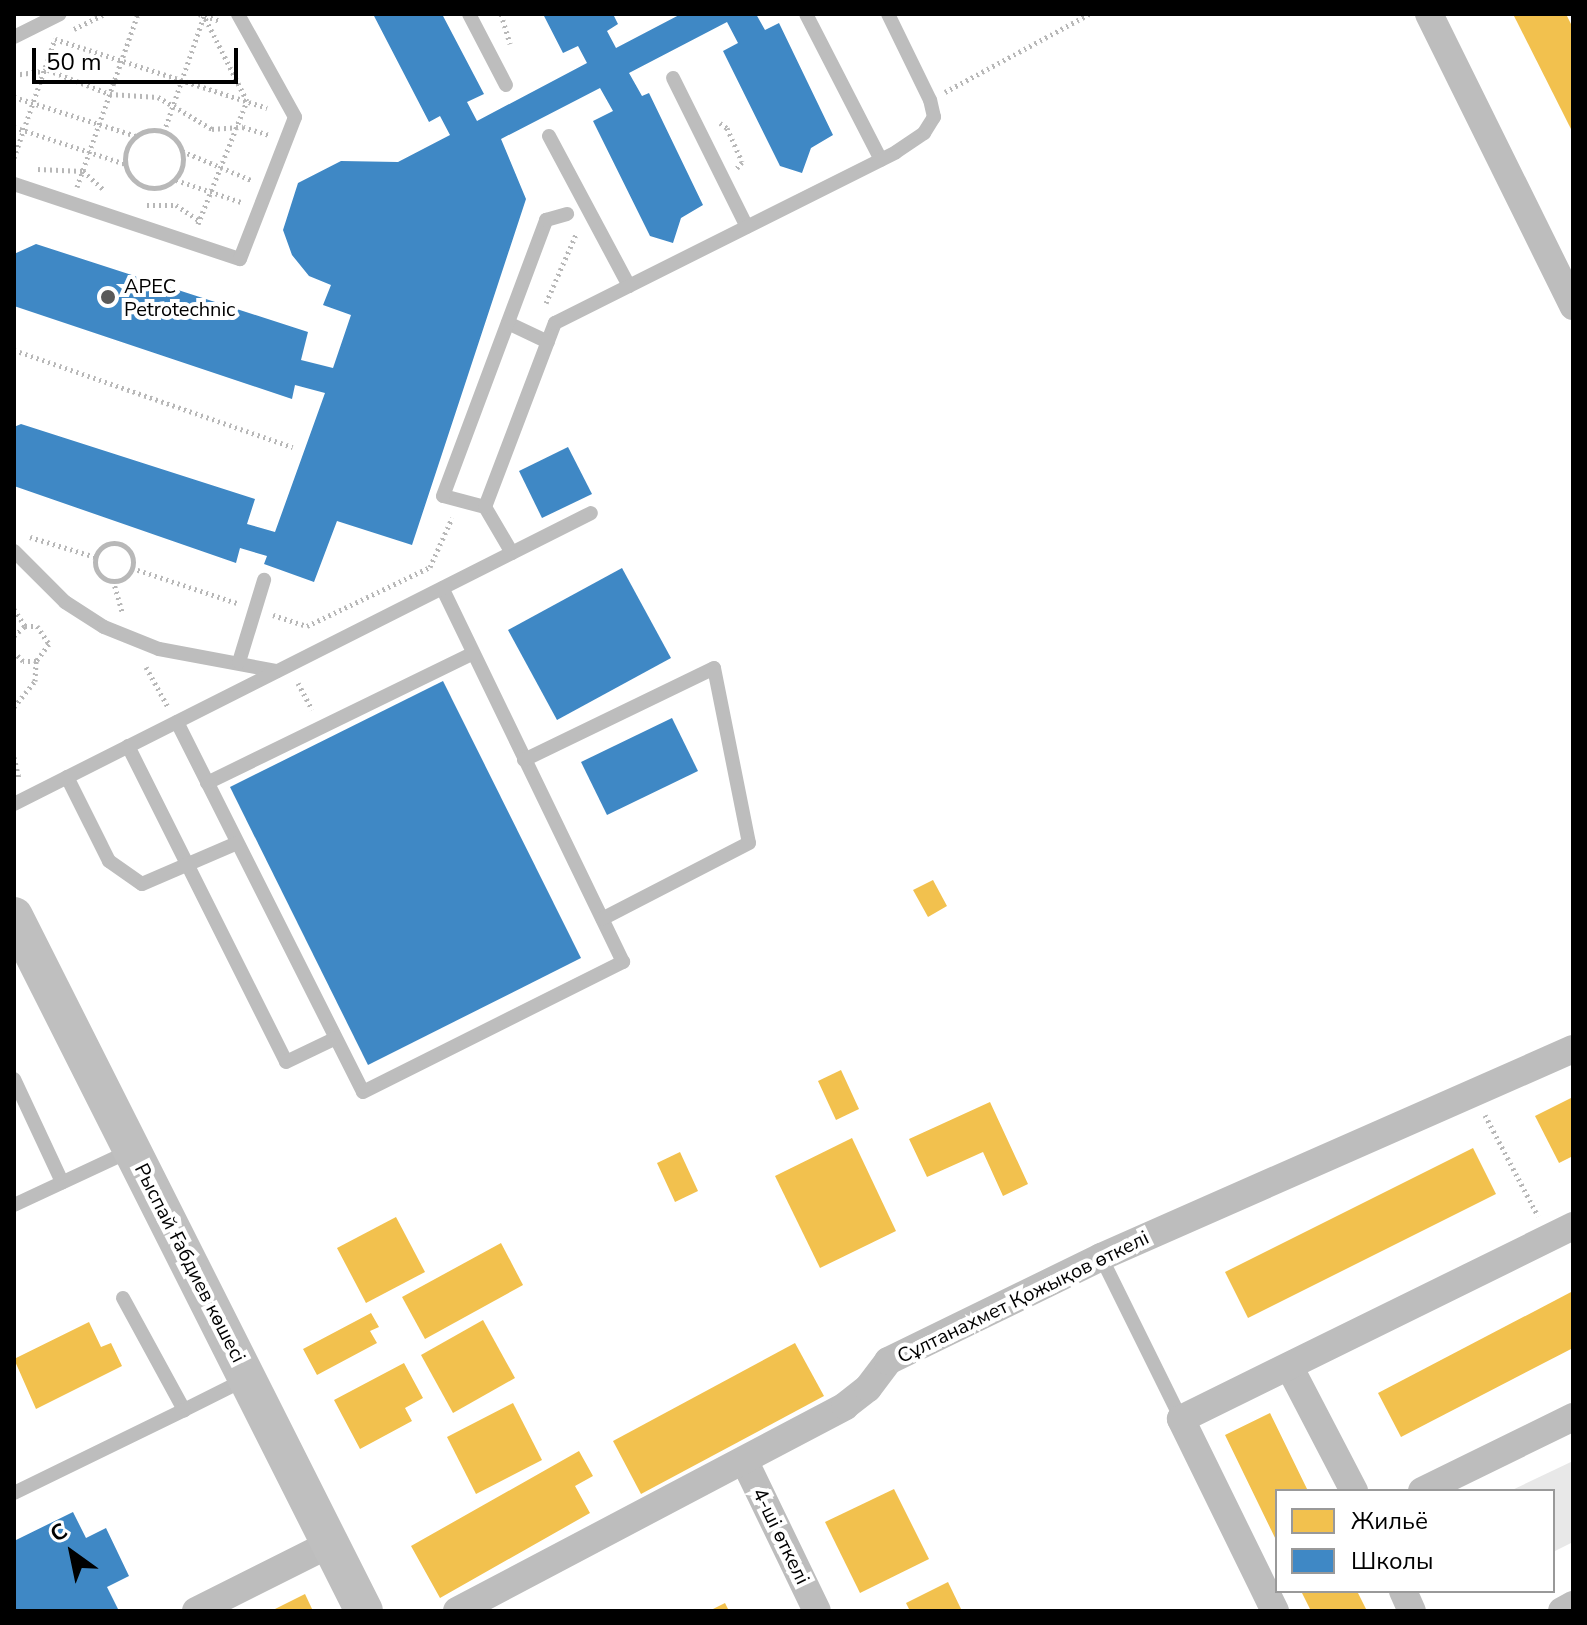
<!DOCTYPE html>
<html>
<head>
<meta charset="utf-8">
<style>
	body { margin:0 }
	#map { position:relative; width:1587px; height:1625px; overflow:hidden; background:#fff; font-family:"Nunito Sans",sans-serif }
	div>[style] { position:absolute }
	.green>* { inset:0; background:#e8e8e8 }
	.homes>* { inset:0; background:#f2c14e }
	.schools>* { inset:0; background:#3f88c5 }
	.path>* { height:5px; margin-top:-2.5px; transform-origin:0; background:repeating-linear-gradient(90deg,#b8b8b8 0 2px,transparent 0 6px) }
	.path>.ring { margin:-2.5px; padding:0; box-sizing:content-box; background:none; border:5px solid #b8b8b8; border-radius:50% }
	.lane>* { height:14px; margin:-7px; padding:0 7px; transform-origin:7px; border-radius:7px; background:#bdbdbd }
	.street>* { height:28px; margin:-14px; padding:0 14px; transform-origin:14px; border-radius:14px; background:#bdbdbd }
	.secondary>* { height:38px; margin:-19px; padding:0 19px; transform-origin:19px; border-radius:19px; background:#bfbfbf }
	.dots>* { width:22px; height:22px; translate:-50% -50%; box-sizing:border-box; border:4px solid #fff; border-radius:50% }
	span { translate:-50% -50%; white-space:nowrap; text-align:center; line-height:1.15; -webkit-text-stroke:8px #fff; paint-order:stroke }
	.poi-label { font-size:20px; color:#000 }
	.left { translate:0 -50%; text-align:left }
	.street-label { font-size:20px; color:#000 }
	.frame { position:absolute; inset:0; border:16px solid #000; pointer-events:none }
	.legend { position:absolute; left:1275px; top:1489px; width:280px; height:104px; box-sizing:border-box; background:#fff; border:2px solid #999; margin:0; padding:10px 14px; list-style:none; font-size:24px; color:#000 }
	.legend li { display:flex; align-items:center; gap:16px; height:40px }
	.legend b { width:40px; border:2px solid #999 }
	.north { position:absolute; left:32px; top:1513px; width:80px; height:80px; -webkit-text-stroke:6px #fff; paint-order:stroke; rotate:327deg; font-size:22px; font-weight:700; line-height:32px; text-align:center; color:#000 }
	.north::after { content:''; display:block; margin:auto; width:28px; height:36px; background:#000; clip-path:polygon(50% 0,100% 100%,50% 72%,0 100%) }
	.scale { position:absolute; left:32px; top:48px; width:206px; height:36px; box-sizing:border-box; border:4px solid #000; border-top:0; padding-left:10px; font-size:24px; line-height:28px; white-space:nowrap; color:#000; -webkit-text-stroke:6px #fff; paint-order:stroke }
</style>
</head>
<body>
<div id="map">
	<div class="green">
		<div style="clip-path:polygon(1573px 1461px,1573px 1542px,1553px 1552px,1553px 1491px,1510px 1491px)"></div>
	</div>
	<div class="homes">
		<div style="clip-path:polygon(1513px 14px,1566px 14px,1573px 28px,1573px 133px)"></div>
		<div style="clip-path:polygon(933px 880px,947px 906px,928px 917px,913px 890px)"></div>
		<div style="clip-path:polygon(841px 1070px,859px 1109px,836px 1120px,818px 1081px)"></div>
		<div style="clip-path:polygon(1573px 1097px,1573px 1156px,1559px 1163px,1535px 1116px)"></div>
		<div style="clip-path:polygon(990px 1102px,1028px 1184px,1003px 1196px,983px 1152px,927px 1177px,909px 1139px)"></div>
		<div style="clip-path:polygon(852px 1138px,896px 1231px,820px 1268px,775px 1176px)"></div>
		<div style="clip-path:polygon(1473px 1148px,1496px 1194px,1248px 1318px,1225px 1272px)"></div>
		<div style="clip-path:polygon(680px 1152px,698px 1191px,675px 1202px,657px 1163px)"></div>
		<div style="clip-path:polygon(396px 1217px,425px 1272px,366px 1303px,337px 1248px)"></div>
		<div style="clip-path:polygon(501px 1243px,523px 1285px,425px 1339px,402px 1297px)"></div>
		<div style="clip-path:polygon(1573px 1291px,1573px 1348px,1401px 1437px,1378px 1393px)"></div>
		<div style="clip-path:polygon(371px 1313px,379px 1327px,370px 1331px,377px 1343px,317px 1375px,303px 1349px)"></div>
		<div style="clip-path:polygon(483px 1320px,515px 1378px,453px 1413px,421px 1355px)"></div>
		<div style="clip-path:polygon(89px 1322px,101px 1347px,111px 1343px,122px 1366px,36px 1409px,14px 1359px)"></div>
		<div style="clip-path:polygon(795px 1343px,824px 1396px,641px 1494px,613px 1441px)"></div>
		<div style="clip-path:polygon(404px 1363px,423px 1398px,405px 1408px,412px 1421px,360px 1449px,334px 1400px)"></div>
		<div style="clip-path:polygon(513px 1403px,542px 1460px,476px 1494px,447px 1437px)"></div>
		<div style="clip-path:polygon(1270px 1413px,1308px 1491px,1277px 1491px,1277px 1542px,1225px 1435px)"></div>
		<div style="clip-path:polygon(579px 1451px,593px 1476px,575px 1486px,590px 1513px,440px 1598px,411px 1546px)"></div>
		<div style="clip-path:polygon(894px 1489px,929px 1559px,860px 1593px,825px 1522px)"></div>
		<div style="clip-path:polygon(948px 1582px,962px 1611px,910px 1611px,906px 1603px)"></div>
		<div style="clip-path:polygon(1301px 1591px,1357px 1591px,1367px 1611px,1311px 1611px)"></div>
		<div style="clip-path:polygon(305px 1594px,313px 1611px,271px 1611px)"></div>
		<div style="clip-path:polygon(725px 1603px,729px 1611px,709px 1611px)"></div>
	</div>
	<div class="schools">
		<div style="clip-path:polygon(373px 14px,442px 14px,484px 94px,467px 102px,477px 121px,587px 63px,578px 46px,563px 53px,543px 14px,613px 14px,618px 24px,607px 31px,616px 48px,681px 14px,756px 14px,765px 30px,779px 23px,833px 135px,811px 148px,802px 173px,780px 166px,723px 51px,738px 43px,727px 22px,629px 73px,642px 96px,649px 93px,703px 205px,681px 218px,673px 243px,650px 236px,593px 121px,613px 111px,600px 88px,501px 139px,526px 199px,412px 545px,337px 521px,314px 582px,264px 564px,267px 556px,240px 548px,236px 563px,14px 486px,14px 427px,21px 424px,255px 499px,247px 524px,275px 532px,325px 393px,295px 385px,292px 399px,14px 306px,14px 254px,36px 244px,308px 332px,301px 360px,333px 368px,351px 315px,323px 305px,331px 285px,309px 276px,292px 255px,283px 230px,298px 183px,341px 161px,398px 162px,450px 135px,440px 116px,429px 122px)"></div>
		<div style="clip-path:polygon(568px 447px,592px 494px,542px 518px,519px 471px)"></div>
		<div style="clip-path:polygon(622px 568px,671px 658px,557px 720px,508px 630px)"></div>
		<div style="clip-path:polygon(443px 681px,581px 958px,368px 1065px,230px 787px)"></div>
		<div style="clip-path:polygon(672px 718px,698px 771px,607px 815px,581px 762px)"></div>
		<div style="clip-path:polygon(73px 1512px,86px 1538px,106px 1528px,129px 1576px,107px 1587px,119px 1611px,14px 1611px,14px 1541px)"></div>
	</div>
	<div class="path">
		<div style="left:199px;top:14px;width:22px;rotate:18deg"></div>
		<div style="left:501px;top:14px;width:31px;rotate:73deg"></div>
		<div style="left:74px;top:29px;width:34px;rotate:-26deg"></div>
		<div style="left:14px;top:75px;width:34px;rotate:-8deg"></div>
		<div style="left:48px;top:70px;width:66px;rotate:21.2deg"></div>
		<div style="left:110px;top:94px;width:48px;rotate:3.6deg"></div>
		<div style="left:158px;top:97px;width:63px;rotate:30.7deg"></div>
		<div style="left:212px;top:129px;width:31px;rotate:-4deg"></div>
		<div style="left:243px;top:127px;width:28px;rotate:17deg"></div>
		<div style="left:945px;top:92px;width:164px;rotate:-28.4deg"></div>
		<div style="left:14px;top:97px;width:128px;rotate:17.7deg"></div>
		<div style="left:720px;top:123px;width:9px;rotate:36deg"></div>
		<div style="left:727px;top:128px;width:37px;rotate:66deg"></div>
		<div style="left:742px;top:162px;width:8px;rotate:130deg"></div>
		<div style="left:14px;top:127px;width:117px;rotate:18.4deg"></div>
		<div class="ring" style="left:125px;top:130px;width:53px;height:53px"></div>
		<div style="left:164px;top:132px;width:123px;rotate:-71deg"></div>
		<div style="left:182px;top:151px;width:75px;rotate:22.8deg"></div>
		<div style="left:14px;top:158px;width:126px;rotate:-71deg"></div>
		<div style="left:55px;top:39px;width:223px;rotate:18deg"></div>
		<div style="left:38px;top:169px;width:45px;rotate:2.5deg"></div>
		<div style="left:83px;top:171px;width:28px;rotate:42deg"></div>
		<div style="left:176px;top:180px;width:69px;rotate:18.7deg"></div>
		<div style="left:77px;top:187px;width:183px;rotate:-70.6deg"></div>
		<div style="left:147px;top:205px;width:29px"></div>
		<div style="left:176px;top:205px;width:29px;rotate:34deg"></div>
		<div style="left:198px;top:224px;width:132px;rotate:-68.3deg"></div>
		<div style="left:247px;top:101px;width:95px;rotate:-116.8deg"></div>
		<div style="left:546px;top:303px;width:77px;rotate:-66.4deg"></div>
		<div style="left:14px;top:350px;width:295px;rotate:19.2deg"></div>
		<div style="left:30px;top:537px;width:69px;rotate:16.9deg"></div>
		<div class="ring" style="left:95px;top:543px;width:33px;height:33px"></div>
		<div style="left:132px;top:568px;width:111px;rotate:18.4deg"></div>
		<div style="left:113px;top:580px;width:35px;rotate:74deg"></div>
		<div style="left:14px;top:609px;width:20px;rotate:57deg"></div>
		<div style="left:273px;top:615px;width:36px;rotate:18deg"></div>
		<div style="left:307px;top:626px;width:136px;rotate:-25.6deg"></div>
		<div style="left:430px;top:567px;width:54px;rotate:-65.8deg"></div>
		<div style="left:14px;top:636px;width:15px;rotate:-42deg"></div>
		<div style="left:25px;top:626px;width:12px"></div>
		<div style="left:37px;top:626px;width:22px;rotate:56deg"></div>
		<div style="left:49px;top:644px;width:21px;rotate:127deg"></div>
		<div style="left:36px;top:661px;width:13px;rotate:180deg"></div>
		<div style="left:23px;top:661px;width:13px;rotate:-135deg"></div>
		<div style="left:146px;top:667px;width:46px;rotate:61.2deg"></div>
		<div style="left:298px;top:683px;width:30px;rotate:62deg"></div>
		<div style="left:14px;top:707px;width:33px;rotate:-51deg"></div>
		<div style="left:35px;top:681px;width:20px;rotate:-87deg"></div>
		<div style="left:14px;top:757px;width:23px;rotate:77deg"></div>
		<div style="left:1485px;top:1115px;width:114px;rotate:62.3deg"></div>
	</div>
	<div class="lane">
		<div style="left:469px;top:14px;width:80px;rotate:62.5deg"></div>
		<div style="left:806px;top:14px;width:164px;rotate:62.8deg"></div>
		<div style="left:14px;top:37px;width:51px;rotate:-26.6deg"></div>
		<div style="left:673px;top:78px;width:166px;rotate:63.6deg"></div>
		<div style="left:549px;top:136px;width:170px;rotate:61.9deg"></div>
		<div style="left:14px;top:184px;width:238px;rotate:18.4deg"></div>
		<div style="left:240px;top:259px;width:152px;rotate:-68.8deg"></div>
		<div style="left:295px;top:117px;width:118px;rotate:-119deg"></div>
		<div style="left:508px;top:323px;width:44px;rotate:25.4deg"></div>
		<div style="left:485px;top:507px;width:43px;rotate:-165.3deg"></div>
		<div style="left:443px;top:496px;width:295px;rotate:-69.5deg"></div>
		<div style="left:546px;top:220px;width:22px;rotate:-16deg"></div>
		<div style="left:14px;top:551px;width:72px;rotate:45deg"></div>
		<div style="left:65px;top:602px;width:46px;rotate:32.7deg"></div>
		<div style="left:104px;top:627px;width:59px;rotate:21.8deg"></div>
		<div style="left:159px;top:649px;width:120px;rotate:10.6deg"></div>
		<div style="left:512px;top:553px;width:53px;rotate:-120.4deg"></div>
		<div style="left:485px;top:507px;width:197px;rotate:-69.2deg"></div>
		<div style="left:555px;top:323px;width:381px;rotate:-26.6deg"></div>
		<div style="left:896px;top:152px;width:34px;rotate:-34deg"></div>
		<div style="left:924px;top:133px;width:19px;rotate:-58deg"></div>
		<div style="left:934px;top:117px;width:17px;rotate:-103deg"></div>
		<div style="left:930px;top:100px;width:96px;rotate:-116deg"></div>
		<div style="left:239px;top:662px;width:86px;rotate:-73deg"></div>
		<div style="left:177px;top:722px;width:414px;rotate:63.3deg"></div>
		<div style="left:363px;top:1092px;width:291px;rotate:-26.6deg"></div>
		<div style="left:623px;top:962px;width:415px;rotate:-115.8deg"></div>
		<div style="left:128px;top:746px;width:353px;rotate:63.4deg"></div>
		<div style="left:286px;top:1062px;width:55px;rotate:-25.6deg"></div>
		<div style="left:524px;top:760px;width:211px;rotate:-25.8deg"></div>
		<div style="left:714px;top:668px;width:178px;rotate:78.7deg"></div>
		<div style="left:749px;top:843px;width:165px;rotate:152.7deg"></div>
		<div style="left:67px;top:777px;width:94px;rotate:63.4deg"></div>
		<div style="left:109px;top:861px;width:40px;rotate:34.9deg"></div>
		<div style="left:142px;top:884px;width:103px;rotate:-23.3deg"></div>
		<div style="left:207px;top:783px;width:295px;rotate:-26deg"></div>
		<div style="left:14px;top:804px;width:646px;rotate:-26.76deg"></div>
		<div style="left:14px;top:1079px;width:114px;rotate:65deg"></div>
		<div style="left:14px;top:1205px;width:128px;rotate:-25deg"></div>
		<div style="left:1101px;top:1257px;width:181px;rotate:63.7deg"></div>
		<div style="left:123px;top:1298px;width:128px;rotate:61.4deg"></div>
		<div style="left:184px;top:1410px;width:67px;rotate:-26.6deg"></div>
		<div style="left:14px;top:1493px;width:189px;rotate:-26deg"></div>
	</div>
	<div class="street">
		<div style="left:1429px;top:14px;width:326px;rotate:63.7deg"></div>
		<div style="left:1290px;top:1368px;width:139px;rotate:62.5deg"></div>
		<div style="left:745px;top:1462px;width:165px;rotate:64.2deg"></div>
		<div style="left:1422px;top:1491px;width:168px;rotate:-26.1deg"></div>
		<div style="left:1403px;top:1591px;width:22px;rotate:66deg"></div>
		<div style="left:196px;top:1611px;width:150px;rotate:-26.6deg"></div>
		<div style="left:457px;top:1611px;width:439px;rotate:-27.8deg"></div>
		<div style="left:845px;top:1406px;width:29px;rotate:-38deg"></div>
		<div style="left:868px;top:1388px;width:34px;rotate:-53deg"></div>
		<div style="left:888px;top:1361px;width:237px;rotate:-26deg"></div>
		<div style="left:1101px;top:1257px;width:516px;rotate:-23.78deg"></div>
		<div style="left:1275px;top:1611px;width:214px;rotate:-116.1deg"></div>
		<div style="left:1181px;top:1419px;width:437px;rotate:-26.2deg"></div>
		<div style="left:1562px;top:1611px;width:13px;rotate:-29deg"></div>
	</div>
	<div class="secondary">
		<div style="left:14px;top:916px;width:778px;rotate:63.27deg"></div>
	</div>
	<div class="dots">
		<div style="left:108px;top:297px;background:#595959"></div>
	</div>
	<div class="poi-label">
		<span class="left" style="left:124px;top:298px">APEC<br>Petrotechnic</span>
	</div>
	<div class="street-label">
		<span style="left:190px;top:1263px;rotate:63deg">Рыспай Ғабдиев көшесі</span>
		<span style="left:1023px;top:1297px;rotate:-26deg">Сұлтанахмет Қожықов өткелі</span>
		<span style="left:781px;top:1536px;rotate:64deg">4-ші өткелі</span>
	</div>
	<div class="frame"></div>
	<ul class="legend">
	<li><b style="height:22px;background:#f2c14e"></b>Жильё</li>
	<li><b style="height:22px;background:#3f88c5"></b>Школы</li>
	</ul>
	<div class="north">С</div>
	<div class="scale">50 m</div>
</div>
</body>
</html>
